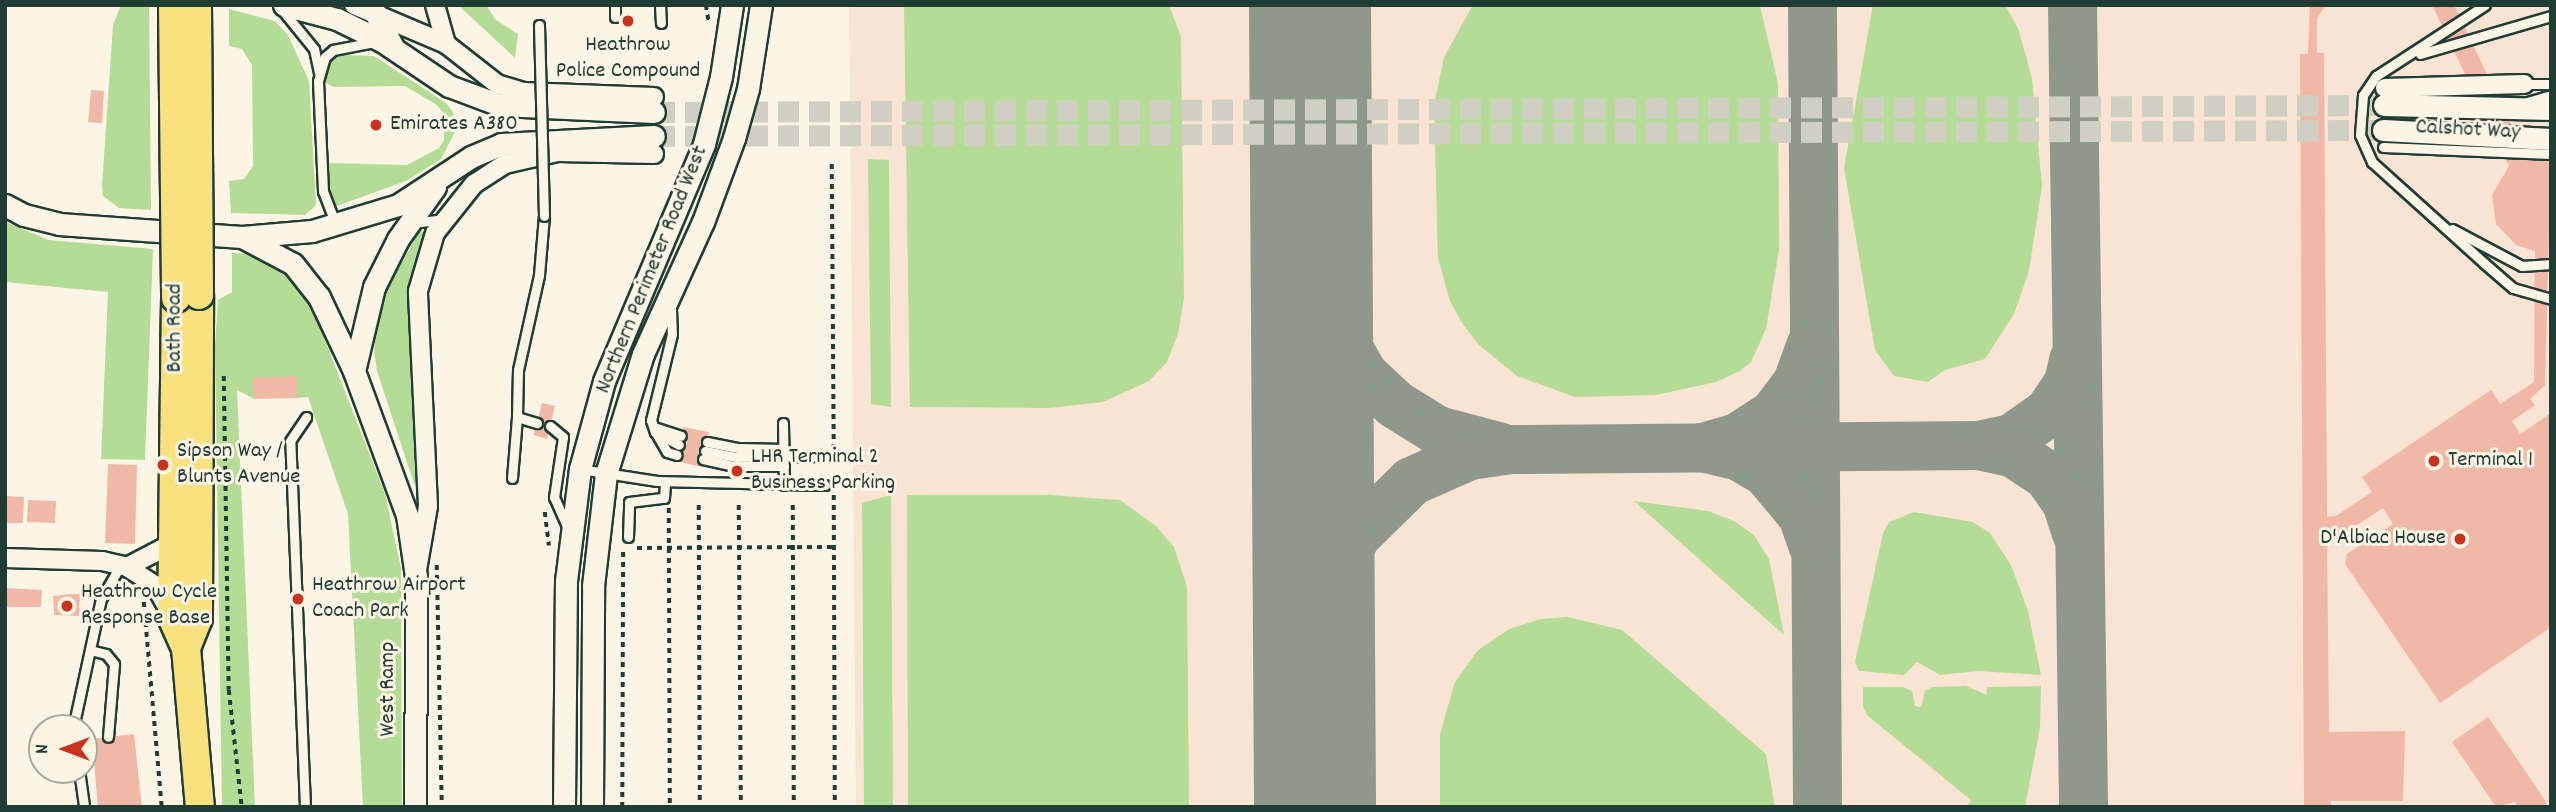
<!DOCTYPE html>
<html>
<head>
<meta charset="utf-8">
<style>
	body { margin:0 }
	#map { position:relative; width:2556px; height:812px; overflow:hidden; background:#fcf5e5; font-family:Dekko,sans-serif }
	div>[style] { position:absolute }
	.built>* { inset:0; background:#f9e3d2 }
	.green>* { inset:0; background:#b5dc97 }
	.taxiway>* { height:49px; margin:-24.5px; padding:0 24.5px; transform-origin:24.5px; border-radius:24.5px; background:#8e998c }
	.runway>* { height:122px; margin:-61px; padding:0 61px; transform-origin:61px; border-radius:61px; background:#8e998c }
	.building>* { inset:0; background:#f1b8a7 }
	.tertiary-tunnel>* { height:21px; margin-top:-10.5px; transform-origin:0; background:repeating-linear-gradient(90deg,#d0d0c2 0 21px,transparent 0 31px) }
	.path>* { height:3.5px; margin-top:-1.75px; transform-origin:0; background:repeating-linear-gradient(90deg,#1f3d34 0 5px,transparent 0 10px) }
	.roads { filter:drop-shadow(2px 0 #1f3d34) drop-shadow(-2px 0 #1f3d34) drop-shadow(0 2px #1f3d34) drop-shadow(0 -2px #1f3d34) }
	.service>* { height:9px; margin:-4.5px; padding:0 4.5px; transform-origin:4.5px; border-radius:4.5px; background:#fcf5e5 }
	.minor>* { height:18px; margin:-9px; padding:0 9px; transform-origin:9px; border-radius:9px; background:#fcf5e5 }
	.tertiary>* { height:21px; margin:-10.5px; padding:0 10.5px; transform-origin:10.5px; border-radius:10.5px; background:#fcf5e5 }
	.trunk>* { height:28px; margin:-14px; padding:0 14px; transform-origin:14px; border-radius:14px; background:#fae180 }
	.bridges { filter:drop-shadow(2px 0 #1f3d34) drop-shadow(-2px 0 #1f3d34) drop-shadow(0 2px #1f3d34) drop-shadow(0 -2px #1f3d34) }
	.service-bridge>* { height:9px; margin:-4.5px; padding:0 4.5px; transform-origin:4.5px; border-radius:4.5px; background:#fcf5e5 }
	.trunk-bridge>* { height:28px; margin:-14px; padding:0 14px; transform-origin:14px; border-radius:14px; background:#fae180 }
	.dots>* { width:19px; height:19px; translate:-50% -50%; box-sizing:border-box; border:4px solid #fcf5e5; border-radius:50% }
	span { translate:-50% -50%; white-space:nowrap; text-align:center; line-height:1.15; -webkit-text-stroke:6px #fcf5e5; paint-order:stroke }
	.poi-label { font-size:23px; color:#1f3d34 }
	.left { translate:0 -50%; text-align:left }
	.right { translate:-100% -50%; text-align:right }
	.street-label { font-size:23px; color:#1f3d34 }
	.frame { position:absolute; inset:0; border:7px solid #1f3d34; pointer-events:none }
	.north { position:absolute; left:28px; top:714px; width:70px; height:70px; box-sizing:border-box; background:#fcf5e5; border:2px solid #a4ab9e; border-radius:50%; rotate:270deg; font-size:19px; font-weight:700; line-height:28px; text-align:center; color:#1f3d34 }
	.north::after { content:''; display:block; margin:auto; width:24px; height:32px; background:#c8321e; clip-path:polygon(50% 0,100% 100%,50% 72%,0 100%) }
</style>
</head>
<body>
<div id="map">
	<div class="built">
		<div style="clip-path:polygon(849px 5px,2551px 5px,2551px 807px,856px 807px)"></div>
	</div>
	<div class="green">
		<div style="clip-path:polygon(121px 5px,149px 5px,151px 210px,119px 208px,103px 196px,102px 186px,113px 25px)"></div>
		<div style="clip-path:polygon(458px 5px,486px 5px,496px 20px,518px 34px,515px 58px)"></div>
		<div style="clip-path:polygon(904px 5px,1169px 5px,1181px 37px,1184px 298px,1178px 334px,1167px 362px,1149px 381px,1103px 402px,1050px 408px,910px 407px)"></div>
		<div style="clip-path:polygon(1473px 5px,1760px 5px,1778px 84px,1779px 250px,1766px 329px,1751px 362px,1740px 371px,1716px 382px,1656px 395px,1575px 397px,1517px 376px,1479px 345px,1462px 323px,1450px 301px,1438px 258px,1434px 105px,1444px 57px)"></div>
		<div style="clip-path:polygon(1873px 5px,2005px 5px,2018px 28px,2032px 78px,2042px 186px,2029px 271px,2014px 314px,1985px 359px,1945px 370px,1928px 382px,1894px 376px,1875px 350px,1844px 168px)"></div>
		<div style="clip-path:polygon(229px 9px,275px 21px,288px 35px,309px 81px,316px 205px,305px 215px,231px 213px,229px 181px,244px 179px,253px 166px,252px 65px,242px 49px,229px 46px)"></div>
		<div style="clip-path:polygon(341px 55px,374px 56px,446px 103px,453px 112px,456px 130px,441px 159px,406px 181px,334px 207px,328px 196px,328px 163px,407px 165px,439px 148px,444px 140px,444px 115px,437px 105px,405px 86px,334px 87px,326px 83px,327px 64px)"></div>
		<div style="clip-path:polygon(868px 159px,889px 160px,891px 407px,871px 404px)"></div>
		<div style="clip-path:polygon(5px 222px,49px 240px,153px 249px,145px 460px,101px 459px,108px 292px,5px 282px)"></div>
		<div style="clip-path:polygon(419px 232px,430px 232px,419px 261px,420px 502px,377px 371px,374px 350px,376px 325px,387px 289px)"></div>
		<div style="clip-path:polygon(232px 253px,251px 254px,284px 270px,309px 299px,385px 494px,401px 568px,402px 807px,363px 807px,348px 514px,308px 397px,297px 398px,297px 377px,254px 378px,254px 399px,237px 390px,255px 807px,222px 807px,215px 347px,218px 300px,232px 292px)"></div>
		<div style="clip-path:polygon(891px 495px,893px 807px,864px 807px,862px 503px)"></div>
		<div style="clip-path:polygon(907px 495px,1049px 495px,1120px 500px,1156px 526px,1174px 547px,1187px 587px,1189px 807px,908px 807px)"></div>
		<div style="clip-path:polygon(1634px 501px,1708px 511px,1734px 521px,1754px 535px,1769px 559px,1784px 635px)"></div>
		<div style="clip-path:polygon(1914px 512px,1973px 522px,1990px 533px,2011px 565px,2028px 611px,2041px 675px,1978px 671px,1940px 675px,1917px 662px,1904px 675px,1859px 671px,1855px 662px,1883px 533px,1889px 522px)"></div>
		<div style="clip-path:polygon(1568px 617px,1622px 630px,1766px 754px,1775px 807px,1440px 807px,1440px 734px,1455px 682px,1478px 650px,1509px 629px,1541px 619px)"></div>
		<div style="clip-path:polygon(1966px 686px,1987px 695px,1987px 687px,2041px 686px,2040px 728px,2025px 807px,1967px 807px,1971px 800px,1868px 716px,1863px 706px,1863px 687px,1903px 687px,1912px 691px,1915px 706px,1921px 707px,1925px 691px,1933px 687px)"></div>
	</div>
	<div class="taxiway">
		<div style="left:1812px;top:5px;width:802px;rotate:89.64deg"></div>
		<div style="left:2072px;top:5px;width:802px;rotate:89.21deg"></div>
		<div style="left:1311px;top:82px;width:82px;rotate:-70.7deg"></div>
		<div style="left:1312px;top:254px;width:62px;rotate:74.2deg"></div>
		<div style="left:1329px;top:314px;width:69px;rotate:60.5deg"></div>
		<div style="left:1363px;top:374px;width:44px;rotate:43.2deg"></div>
		<div style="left:1395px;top:404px;width:49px;rotate:31.8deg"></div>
		<div style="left:1437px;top:430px;width:66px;rotate:14.9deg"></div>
		<div style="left:1810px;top:346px;width:38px;rotate:110deg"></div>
		<div style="left:1797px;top:382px;width:39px;rotate:127deg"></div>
		<div style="left:1774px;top:413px;width:44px;rotate:147deg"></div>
		<div style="left:1737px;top:437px;width:37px;rotate:164deg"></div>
		<div style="left:1701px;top:447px;width:37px;rotate:13deg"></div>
		<div style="left:1737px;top:455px;width:34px;rotate:30deg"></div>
		<div style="left:1766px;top:472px;width:56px;rotate:50.1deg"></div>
		<div style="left:1802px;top:515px;width:31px;rotate:71deg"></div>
		<div style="left:1978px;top:445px;width:34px;rotate:-12deg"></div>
		<div style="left:2011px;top:438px;width:45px;rotate:-35.1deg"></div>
		<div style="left:2048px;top:412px;width:36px;rotate:-56deg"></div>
		<div style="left:2068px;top:382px;width:23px;rotate:-77deg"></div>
		<div style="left:1314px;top:659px;width:59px;rotate:-79.3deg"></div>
		<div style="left:1325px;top:601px;width:72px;rotate:-65.2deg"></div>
		<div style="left:1355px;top:536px;width:78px;rotate:-44.5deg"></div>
		<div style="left:1411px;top:481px;width:64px;rotate:-24.1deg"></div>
		<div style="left:1469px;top:455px;width:43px;rotate:-7.9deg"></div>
		<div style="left:1512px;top:449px;width:466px;rotate:-0.5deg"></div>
		<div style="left:1978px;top:445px;width:35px;rotate:12deg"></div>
		<div style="left:2012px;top:452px;width:42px;rotate:33.3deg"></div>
		<div style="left:2047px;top:475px;width:33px;rotate:55deg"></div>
		<div style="left:2066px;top:502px;width:32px;rotate:72deg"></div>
	</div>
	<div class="runway">
		<div style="left:1310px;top:5px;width:802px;rotate:89.64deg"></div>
	</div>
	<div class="building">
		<div style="clip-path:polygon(2310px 5px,2326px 5px,2317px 18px,2317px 53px,2324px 53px,2327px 517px,2336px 516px,2372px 492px,2362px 477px,2491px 390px,2500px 404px,2534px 382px,2535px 251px,2516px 245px,2496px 224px,2492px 195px,2509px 166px,2432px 5px,2454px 5px,2526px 156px,2551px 155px,2545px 385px,2530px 399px,2535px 405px,2512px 421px,2520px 434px,2551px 413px,2551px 627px,2440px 703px,2345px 564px,2347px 554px,2393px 524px,2383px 508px,2342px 535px,2327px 535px,2329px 732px,2405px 731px,2403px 801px,2331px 801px,2331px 807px,2304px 807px,2300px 54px,2308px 54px)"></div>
		<div style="clip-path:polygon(91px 90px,104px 91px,102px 123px,88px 122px)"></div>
		<div style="clip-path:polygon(297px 376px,297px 398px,254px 399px,253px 378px)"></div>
		<div style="clip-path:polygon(542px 403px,555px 406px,547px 439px,534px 435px)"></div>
		<div style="clip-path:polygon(683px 427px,709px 432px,702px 467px,676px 461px)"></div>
		<div style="clip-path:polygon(108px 464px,137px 465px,135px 544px,105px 543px)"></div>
		<div style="clip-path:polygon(5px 496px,24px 497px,23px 523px,5px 523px)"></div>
		<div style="clip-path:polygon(28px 500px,56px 501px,55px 523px,27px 522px)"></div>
		<div style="clip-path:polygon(5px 588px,42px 590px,41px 607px,5px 607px)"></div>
		<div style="clip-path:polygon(69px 594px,80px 594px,79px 616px,54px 615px,53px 596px)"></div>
		<div style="clip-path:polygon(2488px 717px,2537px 788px,2549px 807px,2518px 807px,2515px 802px,2496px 807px,2452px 742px)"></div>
		<div style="clip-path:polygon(134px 734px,142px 807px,98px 807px,92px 739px)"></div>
	</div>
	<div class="tertiary-tunnel">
		<div style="left:654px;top:112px;width:1730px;rotate:-0.23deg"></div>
		<div style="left:654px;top:136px;width:1729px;rotate:-0.2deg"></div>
	</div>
	<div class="path">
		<div style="left:706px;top:5px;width:17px;rotate:80deg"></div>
		<div style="left:832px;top:164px;width:285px;rotate:89.6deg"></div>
		<div style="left:224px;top:376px;width:314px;rotate:89.1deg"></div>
		<div style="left:229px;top:690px;width:118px;rotate:83.7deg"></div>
		<div style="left:834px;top:495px;width:312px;rotate:89.8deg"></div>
		<div style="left:699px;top:505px;width:302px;rotate:89.8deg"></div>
		<div style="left:739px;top:505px;width:302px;rotate:89.6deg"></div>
		<div style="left:793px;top:505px;width:302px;rotate:89.8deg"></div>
		<div style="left:669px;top:508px;width:299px;rotate:89.8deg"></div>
		<div style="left:545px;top:512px;width:34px;rotate:83deg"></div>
		<div style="left:637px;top:548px;width:197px;rotate:-0.3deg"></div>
		<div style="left:437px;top:565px;width:242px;rotate:88.8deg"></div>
		<div style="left:144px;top:602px;width:206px;rotate:85deg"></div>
		<div style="left:622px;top:807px;width:259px;rotate:-89.8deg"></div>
	</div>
	<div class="roads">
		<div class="service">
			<div style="left:615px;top:5px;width:12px;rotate:90deg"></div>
			<div style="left:660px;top:5px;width:18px;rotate:87deg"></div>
			<div style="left:2485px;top:5px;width:130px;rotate:146.9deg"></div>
			<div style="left:2376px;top:76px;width:23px;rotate:124deg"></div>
			<div style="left:2363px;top:95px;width:40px;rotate:94.3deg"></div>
			<div style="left:2360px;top:135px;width:30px;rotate:66deg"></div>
			<div style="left:2372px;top:162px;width:151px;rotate:42deg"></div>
			<div style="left:2484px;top:263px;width:38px;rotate:41deg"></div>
			<div style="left:2513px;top:288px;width:40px;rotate:16deg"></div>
			<div style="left:279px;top:6px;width:55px;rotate:50.9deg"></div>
			<div style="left:314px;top:49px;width:24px;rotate:78deg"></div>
			<div style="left:2420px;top:54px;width:136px;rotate:-16.2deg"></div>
			<div style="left:2524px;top:84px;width:27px"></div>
			<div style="left:2527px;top:102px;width:25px;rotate:-16deg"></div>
			<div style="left:2383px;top:147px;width:168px;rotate:2.4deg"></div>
			<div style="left:412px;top:223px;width:31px;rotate:-7deg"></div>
			<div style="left:336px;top:225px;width:36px;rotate:-111deg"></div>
			<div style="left:323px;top:191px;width:110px;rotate:-92.6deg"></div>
			<div style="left:318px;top:81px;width:25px;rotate:-74deg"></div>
			<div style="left:325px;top:57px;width:11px;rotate:-41deg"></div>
			<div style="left:333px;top:50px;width:42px;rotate:-11deg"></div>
			<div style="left:2452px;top:229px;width:79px;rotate:27.9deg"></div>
			<div style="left:2522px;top:266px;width:29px;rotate:-4deg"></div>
			<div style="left:671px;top:309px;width:25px;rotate:88deg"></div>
			<div style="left:672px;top:334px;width:89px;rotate:103.7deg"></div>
			<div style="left:651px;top:420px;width:13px;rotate:72deg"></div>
			<div style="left:655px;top:432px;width:27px;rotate:28deg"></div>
			<div style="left:517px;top:417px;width:47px;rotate:-88.8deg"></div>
			<div style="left:518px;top:370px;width:97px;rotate:-77.5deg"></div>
			<div style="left:539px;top:275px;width:59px;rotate:-85.2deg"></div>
			<div style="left:783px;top:423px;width:62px;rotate:89.1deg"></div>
			<div style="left:550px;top:426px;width:17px;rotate:40deg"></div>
			<div style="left:563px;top:437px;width:61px;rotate:98.5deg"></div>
			<div style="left:554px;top:497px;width:36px;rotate:66deg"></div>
			<div style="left:657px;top:428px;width:25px;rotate:18deg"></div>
			<div style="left:656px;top:433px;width:22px;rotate:60deg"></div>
			<div style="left:667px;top:452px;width:10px;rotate:17deg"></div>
			<div style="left:707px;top:442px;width:32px;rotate:11deg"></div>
			<div style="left:738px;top:448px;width:46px;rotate:1.2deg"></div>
			<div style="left:705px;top:451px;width:31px;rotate:11deg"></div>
			<div style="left:735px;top:457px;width:90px;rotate:-0.6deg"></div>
			<div style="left:703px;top:459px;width:31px;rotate:13deg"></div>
			<div style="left:733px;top:466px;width:51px"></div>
			<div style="left:580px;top:469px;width:78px;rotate:8.9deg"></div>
			<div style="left:657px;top:481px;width:168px;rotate:1.4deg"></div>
			<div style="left:512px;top:478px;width:61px;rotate:-85.3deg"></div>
			<div style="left:517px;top:417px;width:21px;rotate:17deg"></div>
			<div style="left:628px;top:537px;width:35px;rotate:-88deg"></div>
			<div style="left:629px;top:502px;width:35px;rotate:-7deg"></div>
			<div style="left:664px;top:498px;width:16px;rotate:-86deg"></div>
			<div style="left:90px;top:650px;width:16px;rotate:14deg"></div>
			<div style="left:106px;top:654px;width:13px;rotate:51deg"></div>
			<div style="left:114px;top:664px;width:73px;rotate:94.7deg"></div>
			<div style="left:73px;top:728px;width:132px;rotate:-77.8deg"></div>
			<div style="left:101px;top:599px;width:39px;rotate:-60deg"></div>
			<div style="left:79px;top:770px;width:37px;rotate:82deg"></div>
			<div style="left:305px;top:807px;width:366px;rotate:-92.3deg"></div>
			<div style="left:290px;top:441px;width:29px;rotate:-56deg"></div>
		</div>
		<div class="minor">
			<div style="left:354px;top:5px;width:100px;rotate:23deg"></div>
			<div style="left:435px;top:5px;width:41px;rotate:74.2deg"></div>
			<div style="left:446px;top:44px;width:65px;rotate:38.1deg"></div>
			<div style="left:497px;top:84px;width:28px;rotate:17deg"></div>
			<div style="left:524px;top:92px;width:130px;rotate:2.2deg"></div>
			<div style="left:2385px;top:88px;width:139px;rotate:-1.6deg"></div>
			<div style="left:5px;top:558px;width:97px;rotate:1.8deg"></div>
			<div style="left:102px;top:561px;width:26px;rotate:13deg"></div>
			<div style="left:127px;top:567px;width:33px;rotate:33deg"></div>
			<div style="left:155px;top:585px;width:26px;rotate:61deg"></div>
			<div style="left:127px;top:567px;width:52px;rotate:-27.6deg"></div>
			<div style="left:417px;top:570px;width:65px;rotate:-80.2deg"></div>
			<div style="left:428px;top:506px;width:215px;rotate:-92.7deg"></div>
			<div style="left:418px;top:291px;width:60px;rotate:-73.7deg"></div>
			<div style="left:435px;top:233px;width:63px;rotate:-51.5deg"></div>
			<div style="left:474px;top:184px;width:37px;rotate:-33deg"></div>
			<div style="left:505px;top:164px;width:54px;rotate:-12.8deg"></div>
			<div style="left:558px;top:152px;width:96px;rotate:1.2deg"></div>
		</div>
		<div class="tertiary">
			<div style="left:284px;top:5px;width:55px;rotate:14.8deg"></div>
			<div style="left:337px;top:19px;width:50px;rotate:26.1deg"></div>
			<div style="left:382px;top:41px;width:81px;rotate:33.9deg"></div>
			<div style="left:449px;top:86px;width:54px;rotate:20.4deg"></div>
			<div style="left:500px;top:105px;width:154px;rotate:2.6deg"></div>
			<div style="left:371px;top:5px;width:47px;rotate:62.4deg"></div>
			<div style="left:2384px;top:105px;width:167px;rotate:1.4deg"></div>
			<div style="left:2383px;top:130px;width:168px;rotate:3.1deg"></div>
			<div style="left:5px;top:205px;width:21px;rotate:28deg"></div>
			<div style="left:24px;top:215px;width:36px;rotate:14deg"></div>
			<div style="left:59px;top:224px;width:183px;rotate:4.1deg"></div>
			<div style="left:242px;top:237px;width:70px;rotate:-4.9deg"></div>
			<div style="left:312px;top:231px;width:90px;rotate:-16.8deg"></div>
			<div style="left:398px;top:205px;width:87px;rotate:-33.3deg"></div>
			<div style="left:471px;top:157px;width:33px;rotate:-23deg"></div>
			<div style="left:501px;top:144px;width:153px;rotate:-3deg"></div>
			<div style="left:244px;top:238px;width:55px;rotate:28deg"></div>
			<div style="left:293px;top:264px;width:42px;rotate:51.8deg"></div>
			<div style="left:319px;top:297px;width:82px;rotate:64.7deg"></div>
			<div style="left:354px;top:371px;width:153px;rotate:69.8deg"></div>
			<div style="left:407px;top:515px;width:63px;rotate:81.7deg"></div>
			<div style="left:416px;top:577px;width:230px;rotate:90.2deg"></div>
			<div style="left:354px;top:371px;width:86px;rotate:-76.6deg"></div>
			<div style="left:374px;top:287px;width:54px;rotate:-63.4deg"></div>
			<div style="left:398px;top:239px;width:64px;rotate:-54.6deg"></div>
			<div style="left:564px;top:807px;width:226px;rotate:-89.5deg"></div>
			<div style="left:566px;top:581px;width:113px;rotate:-82.9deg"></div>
			<div style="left:580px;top:469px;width:91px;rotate:-74.7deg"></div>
			<div style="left:604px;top:381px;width:257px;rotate:-67.1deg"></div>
			<div style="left:704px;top:144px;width:69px;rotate:-75.8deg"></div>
			<div style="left:721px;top:77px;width:73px;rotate:-81.3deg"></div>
			<div style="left:592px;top:807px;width:221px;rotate:-89.7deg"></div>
			<div style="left:593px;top:586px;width:113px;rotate:-83.4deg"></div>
			<div style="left:606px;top:474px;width:126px;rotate:-72.9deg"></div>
			<div style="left:643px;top:354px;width:145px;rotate:-65.6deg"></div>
			<div style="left:703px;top:222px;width:90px;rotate:-69.7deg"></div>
			<div style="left:734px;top:138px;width:51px;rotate:-74.1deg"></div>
			<div style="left:748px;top:89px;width:85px;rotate:-81.2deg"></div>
		</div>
		<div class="trunk">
			<div style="left:176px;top:298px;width:319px;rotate:90.7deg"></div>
			<div style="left:172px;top:617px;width:34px;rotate:66deg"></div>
			<div style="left:186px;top:648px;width:160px;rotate:85deg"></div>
			<div style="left:186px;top:648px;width:32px;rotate:-68deg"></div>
			<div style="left:198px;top:618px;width:323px;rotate:-89.8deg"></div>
		</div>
	</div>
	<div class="bridges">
		<div class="service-bridge">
			<div style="left:539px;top:25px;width:191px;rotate:88.5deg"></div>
		</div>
		<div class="trunk-bridge">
			<div style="left:173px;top:5px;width:293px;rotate:89.4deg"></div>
			<div style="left:197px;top:5px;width:290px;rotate:89.6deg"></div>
		</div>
	</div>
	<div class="dots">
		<div style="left:628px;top:21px;background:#c8321e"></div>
		<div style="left:376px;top:125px;background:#c8321e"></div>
		<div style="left:2434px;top:461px;background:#c8321e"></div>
		<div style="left:163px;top:465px;background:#c8321e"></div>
		<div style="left:737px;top:471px;background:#c8321e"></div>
		<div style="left:2460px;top:539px;background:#c8321e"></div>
		<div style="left:298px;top:599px;background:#c8321e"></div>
		<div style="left:67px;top:606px;background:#c8321e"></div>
	</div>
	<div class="poi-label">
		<span style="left:628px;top:59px">Heathrow<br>Police Compound</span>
		<span class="left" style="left:390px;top:125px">Emirates A380</span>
		<span class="left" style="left:177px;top:465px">Sipson Way /<br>Blunts Avenue</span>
		<span class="left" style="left:751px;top:471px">LHR Terminal 2<br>Business Parking</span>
		<span class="left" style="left:2448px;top:461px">Terminal 1</span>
		<span class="right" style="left:2446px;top:539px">D'Albiac House</span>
		<span class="left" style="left:312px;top:599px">Heathrow Airport<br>Coach Park</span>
		<span class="left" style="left:81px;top:606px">Heathrow Cycle<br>Response Base</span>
	</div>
	<div class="street-label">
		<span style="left:2468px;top:131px;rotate:3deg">Calshot Way</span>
		<span style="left:653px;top:270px;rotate:-68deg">Northern Perimeter Road West</span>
		<span style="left:176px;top:328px;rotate:-90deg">Bath Road</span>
		<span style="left:389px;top:689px;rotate:-90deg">West Ramp</span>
	</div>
	<div class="frame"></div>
	<div class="north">N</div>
</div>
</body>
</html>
